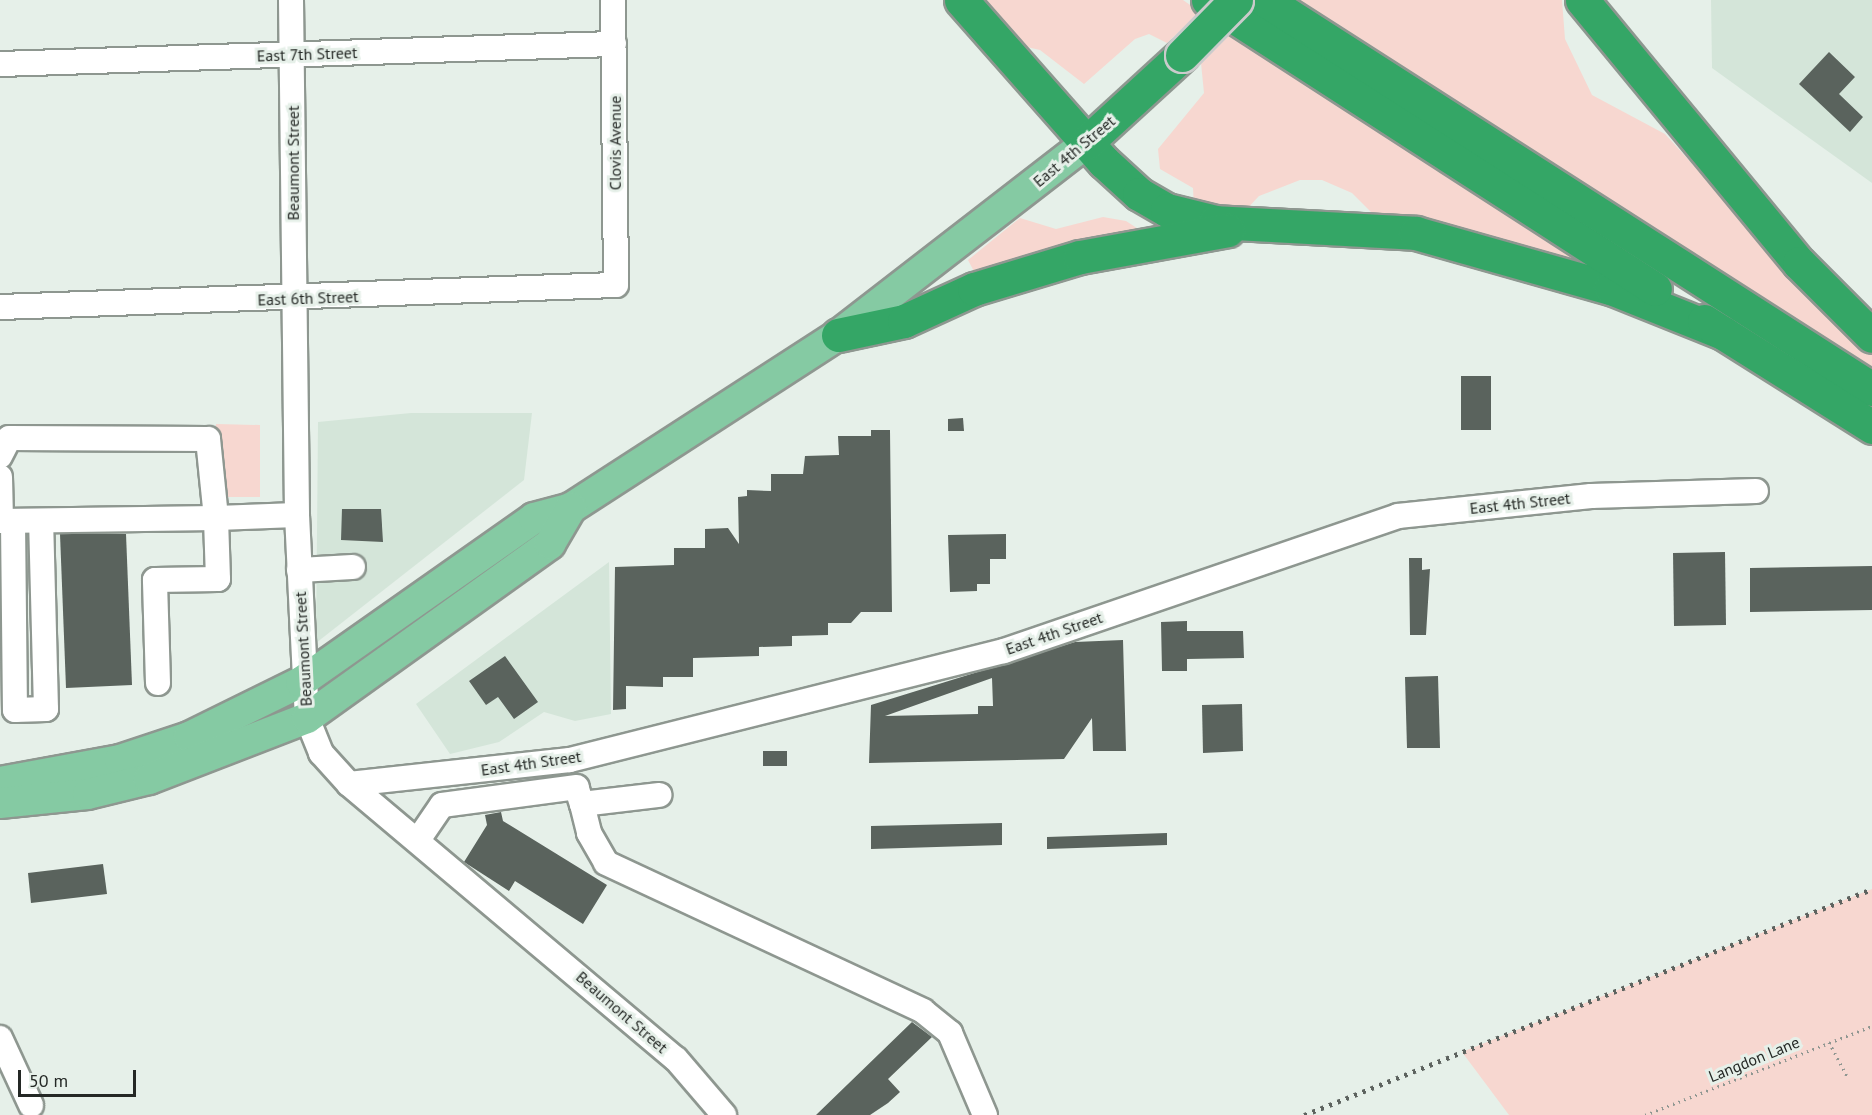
<!DOCTYPE html>
<html>
<head>
<meta charset="utf-8">
<style>
	body { margin:0 }
	#map { position:relative; width:1872px; height:1115px; overflow:hidden; background:#e6f0e9; font-family:"PT Sans",sans-serif }
	div>[style] { position:absolute }
	.built>* { inset:0; background:#d4e5d9 }
	.green>* { inset:0; background:#f7d7d0 }
	.building>* { inset:0; background:#5a635d }
	.path>* { height:3px; margin-top:-1.5px; transform-origin:0; background:repeating-linear-gradient(90deg,#8f9691 0 1.5px,transparent 0 6px) }
	.roads { filter:drop-shadow(2px 0 #8e9790) drop-shadow(-2px 0 #8e9790) drop-shadow(0 2px #8e9790) drop-shadow(0 -2px #8e9790) }
	.minor>* { height:24px; margin:-12px; padding:0 12px; transform-origin:12px; border-radius:12px; background:#fff }
	.major>* { height:30px; margin:-15px; padding:0 15px; transform-origin:15px; border-radius:15px; background:#85caa3 }
	.highway>* { height:33px; margin:-16.5px; padding:0 16.5px; transform-origin:16.5px; border-radius:16.5px; background:#34a666 }
	.rail>* { height:4.5px; margin-top:-2.25px; transform-origin:0; background:repeating-linear-gradient(90deg,#5d635f 0 3px,transparent 0 9px) }
	.bridges { filter:drop-shadow(2px 0 #cacbcb) drop-shadow(-2px 0 #cacbcb) drop-shadow(0 2px #cacbcb) drop-shadow(0 -2px #cacbcb) }
	.highway-bridge>* { height:33px; margin:-16.5px; padding:0 16.5px; transform-origin:16.5px; border-radius:16.5px; background:#34a666 }
	span { translate:-50% -50%; white-space:nowrap; text-align:center; line-height:1.15; -webkit-text-stroke:6px #e6f0e9; paint-order:stroke }
	.street-label { font-size:16px; color:#242825 }
	.scale { position:absolute; left:18px; top:1070px; width:118px; height:27px; box-sizing:border-box; border:3px solid #242825; border-top:0; padding-left:8px; font-size:18px; line-height:21px; white-space:nowrap; color:#242825; -webkit-text-stroke:4px #e6f0e9; paint-order:stroke }
</style>
</head>
<body>
<div id="map">
	<div class="built">
		<div style="clip-path:polygon(1711px 0,1872px 0,1872px 183px,1712px 68px)"></div>
		<div style="clip-path:polygon(411px 413px,532px 413px,524px 480px,316px 643px,318px 422px)"></div>
		<div style="clip-path:polygon(609px 562px,611px 714px,575px 721px,544px 712px,499px 742px,450px 754px,416px 704px)"></div>
	</div>
	<div class="green">
		<div style="clip-path:polygon(977px 0,1183px 0,1200px 12px,1167px 43px,1149px 34px,1135px 39px,1084px 84px,1040px 50px,1018px 45px)"></div>
		<div style="clip-path:polygon(1298px 0,1562px 0,1565px 39px,1592px 95px,1665px 134px,1802px 284px,1872px 350px,1872px 371px)"></div>
		<div style="clip-path:polygon(1228px 30px,1626px 284px,1374px 215px,1352px 193px,1322px 180px,1300px 180px,1259px 196px,1244px 212px,1194px 208px,1193px 188px,1160px 169px,1158px 149px,1204px 93px,1201px 63px)"></div>
		<div style="clip-path:polygon(1103px 217px,1126px 221px,1146px 234px,979px 281px,968px 260px,1020px 218px,1056px 229px)"></div>
		<div style="clip-path:polygon(216px 424px,260px 425px,260px 497px,216px 497px)"></div>
		<div style="clip-path:polygon(1872px 889px,1872px 1115px,1509px 1115px,1462px 1052px)"></div>
	</div>
	<div class="building">
		<div style="clip-path:polygon(1829px 52px,1855px 77px,1839px 94px,1863px 117px,1850px 132px,1799px 84px)"></div>
		<div style="clip-path:polygon(1461px 376px,1491px 376px,1491px 430px,1461px 430px)"></div>
		<div style="clip-path:polygon(963px 418px,964px 431px,948px 431px,948px 419px)"></div>
		<div style="clip-path:polygon(871px 430px,890px 430px,892px 612px,861px 612px,851px 623px,828px 623px,828px 635px,792px 636px,792px 646px,759px 647px,759px 656px,693px 658px,693px 677px,663px 677px,663px 687px,626px 686px,626px 709px,613px 710px,615px 567px,674px 565px,674px 548px,705px 548px,705px 529px,728px 528px,739px 544px,738px 497px,747px 496px,747px 490px,771px 491px,771px 474px,803px 474px,805px 456px,839px 455px,838px 436px,871px 436px)"></div>
		<div style="clip-path:polygon(342px 509px,381px 509px,383px 542px,341px 540px)"></div>
		<div style="clip-path:polygon(60px 534px,126px 534px,132px 685px,66px 688px)"></div>
		<div style="clip-path:polygon(1006px 534px,1006px 559px,990px 559px,990px 584px,977px 584px,977px 591px,950px 592px,948px 535px)"></div>
		<div style="clip-path:polygon(1725px 552px,1726px 625px,1674px 626px,1673px 553px)"></div>
		<div style="clip-path:polygon(1409px 558px,1422px 558px,1422px 570px,1430px 569px,1426px 635px,1410px 635px)"></div>
		<div style="clip-path:polygon(1872px 566px,1872px 610px,1750px 612px,1750px 568px)"></div>
		<div style="clip-path:polygon(1187px 621px,1187px 631px,1243px 631px,1244px 658px,1187px 659px,1187px 671px,1162px 671px,1161px 622px)"></div>
		<div style="clip-path:polygon(evenodd,1123px 640px,1126px 751px,1093px 751px,1092px 718px,1064px 759px,869px 763px,871px 705px,1075px 642px,1123px 640px,992px 678px,993px 706px,978px 706px,978px 714px,885px 716px,992px 678px)"></div>
		<div style="clip-path:polygon(505px 656px,538px 702px,514px 719px,498px 697px,486px 705px,469px 681px)"></div>
		<div style="clip-path:polygon(1438px 676px,1440px 748px,1407px 748px,1405px 677px)"></div>
		<div style="clip-path:polygon(1242px 704px,1243px 751px,1203px 753px,1202px 705px)"></div>
		<div style="clip-path:polygon(763px 751px,787px 751px,787px 766px,763px 766px)"></div>
		<div style="clip-path:polygon(501px 812px,503px 821px,607px 885px,583px 924px,515px 881px,509px 891px,464px 862px,487px 825px,485px 815px)"></div>
		<div style="clip-path:polygon(1002px 823px,1002px 845px,871px 849px,871px 826px)"></div>
		<div style="clip-path:polygon(1167px 833px,1167px 845px,1047px 849px,1047px 837px)"></div>
		<div style="clip-path:polygon(103px 864px,107px 894px,31px 903px,28px 873px)"></div>
		<div style="clip-path:polygon(912px 1022px,932px 1037px,888px 1079px,900px 1092px,888px 1103px,870px 1115px,816px 1115px)"></div>
	</div>
	<div class="path">
		<div style="left:1829px;top:1042px;width:41px;rotate:62.2deg"></div>
		<div style="left:1645px;top:1115px;width:244px;rotate:-21.4deg"></div>
	</div>
	<div class="roads">
		<div class="minor">
			<div style="left:291px;top:0;width:515px;rotate:89.33deg"></div>
			<div style="left:297px;top:515px;width:203px;rotate:87.2deg"></div>
			<div style="left:307px;top:718px;width:38px;rotate:68deg"></div>
			<div style="left:321px;top:753px;width:42px;rotate:47.9deg"></div>
			<div style="left:349px;top:784px;width:427px;rotate:40.1deg"></div>
			<div style="left:676px;top:1059px;width:74px;rotate:49.4deg"></div>
			<div style="left:0;top:64px;width:614px;rotate:-1.87deg"></div>
			<div style="left:0;top:307px;width:616px;rotate:-2.05deg"></div>
			<div style="left:616px;top:285px;width:285px;rotate:-90.6deg"></div>
			<div style="left:0;top:456px;width:20px;rotate:-63deg"></div>
			<div style="left:9px;top:438px;width:199px;rotate:0.3deg"></div>
			<div style="left:208px;top:439px;width:79px;rotate:84.2deg"></div>
			<div style="left:216px;top:518px;width:215px;rotate:179.2deg"></div>
			<div style="left:1px;top:521px;width:44px;rotate:-91.3deg"></div>
			<div style="left:13px;top:522px;width:188px;rotate:89.4deg"></div>
			<div style="left:15px;top:710px;width:31px;rotate:-2deg"></div>
			<div style="left:46px;top:709px;width:187px;rotate:-91.5deg"></div>
			<div style="left:299px;top:570px;width:54px;rotate:-3.2deg"></div>
			<div style="left:158px;top:683px;width:103px;rotate:-91.7deg"></div>
			<div style="left:155px;top:580px;width:63px;rotate:-0.9deg"></div>
			<div style="left:218px;top:579px;width:61px;rotate:-91.9deg"></div>
			<div style="left:216px;top:518px;width:81px;rotate:-2.1deg"></div>
			<div style="left:349px;top:784px;width:222px;rotate:-6.2deg"></div>
			<div style="left:570px;top:760px;width:447px;rotate:-14.1deg"></div>
			<div style="left:1004px;top:651px;width:416px;rotate:-18.9deg"></div>
			<div style="left:1398px;top:516px;width:194px;rotate:-5.9deg"></div>
			<div style="left:1591px;top:496px;width:165px;rotate:-1.7deg"></div>
			<div style="left:577px;top:789px;width:16px;rotate:72deg"></div>
			<div style="left:582px;top:804px;width:78px;rotate:-6.7deg"></div>
			<div style="left:582px;top:804px;width:30px;rotate:76deg"></div>
			<div style="left:589px;top:833px;width:34px;rotate:60deg"></div>
			<div style="left:606px;top:863px;width:350px;rotate:25deg"></div>
			<div style="left:923px;top:1011px;width:35px;rotate:39deg"></div>
			<div style="left:950px;top:1033px;width:89px;rotate:66.9deg"></div>
			<div style="left:418px;top:840px;width:42px;rotate:-55.6deg"></div>
			<div style="left:442px;top:805px;width:136px;rotate:-7.6deg"></div>
			<div style="left:0;top:1038px;width:74px;rotate:65.2deg"></div>
		</div>
		<div class="major">
			<div style="left:0;top:782px;width:122px;rotate:-10.4deg"></div>
			<div style="left:120px;top:760px;width:73px;rotate:-18.4deg"></div>
			<div style="left:189px;top:737px;width:125px;rotate:-26.2deg"></div>
			<div style="left:301px;top:682px;width:285px;rotate:-35.1deg"></div>
			<div style="left:534px;top:518px;width:38px;rotate:-15deg"></div>
			<div style="left:571px;top:508px;width:318px;rotate:-32.9deg"></div>
			<div style="left:838px;top:335px;width:314px;rotate:-37.7deg"></div>
			<div style="left:0;top:803px;width:88px;rotate:-5.8deg"></div>
			<div style="left:88px;top:794px;width:63px;rotate:-13.8deg"></div>
			<div style="left:149px;top:779px;width:169px;rotate:-21.1deg"></div>
			<div style="left:307px;top:718px;width:299px;rotate:-35.6deg"></div>
			<div style="left:550px;top:544px;width:42px;rotate:-59.7deg"></div>
		</div>
		<div class="highway">
			<div style="left:961px;top:0;width:216px;rotate:48.6deg"></div>
			<div style="left:1104px;top:162px;width:47px;rotate:42.4deg"></div>
			<div style="left:1139px;top:194px;width:32px;rotate:30deg"></div>
			<div style="left:1167px;top:210px;width:49px;rotate:14deg"></div>
			<div style="left:1215px;top:222px;width:201px;rotate:3.1deg"></div>
			<div style="left:1416px;top:233px;width:203px;rotate:15.8deg"></div>
			<div style="left:1611px;top:288px;width:121px;rotate:21.9deg"></div>
			<div style="left:1208px;top:0;width:532px;rotate:32.88deg"></div>
			<div style="left:1265px;top:0;width:721px;rotate:32.65deg"></div>
			<div style="left:1582px;top:0;width:341px;rotate:50.5deg"></div>
			<div style="left:1799px;top:263px;width:103px;rotate:45deg"></div>
			<div style="left:1086px;top:143px;width:130px;rotate:-42.5deg"></div>
			<div style="left:1704px;top:321px;width:199px;rotate:32.2deg"></div>
			<div style="left:838px;top:335px;width:67px;rotate:-12deg"></div>
			<div style="left:904px;top:321px;width:77px;rotate:-24.6deg"></div>
			<div style="left:974px;top:289px;width:111px;rotate:-16.8deg"></div>
			<div style="left:1080px;top:257px;width:150px;rotate:-10.3deg"></div>
		</div>
	</div>
	<div class="rail">
		<div style="left:1304px;top:1115px;width:611px;rotate:-21.7deg"></div>
	</div>
	<div class="bridges">
		<div class="highway-bridge">
			<div style="left:1182px;top:55px;width:77px;rotate:-45.5deg"></div>
		</div>
	</div>
	<div class="street-label">
		<span style="left:307px;top:54px;rotate:-2deg">East 7th Street</span>
		<span style="left:615px;top:143px;rotate:-90deg">Clovis Avenue</span>
		<span style="left:1074px;top:151px;rotate:-40deg">East 4th Street</span>
		<span style="left:293px;top:163px;rotate:-90deg">Beaumont Street</span>
		<span style="left:308px;top:298px;rotate:-2deg">East 6th Street</span>
		<span style="left:1520px;top:503px;rotate:-6deg">East 4th Street</span>
		<span style="left:1054px;top:633px;rotate:-19deg">East 4th Street</span>
		<span style="left:303px;top:649px;rotate:-93deg">Beaumont Street</span>
		<span style="left:531px;top:763px;rotate:-8deg">East 4th Street</span>
		<span style="left:622px;top:1012px;rotate:41deg">Beaumont Street</span>
		<span style="left:1754px;top:1059px;rotate:-22deg">Langdon Lane</span>
	</div>
	<div class="scale">50 m</div>
</div>
</body>
</html>
